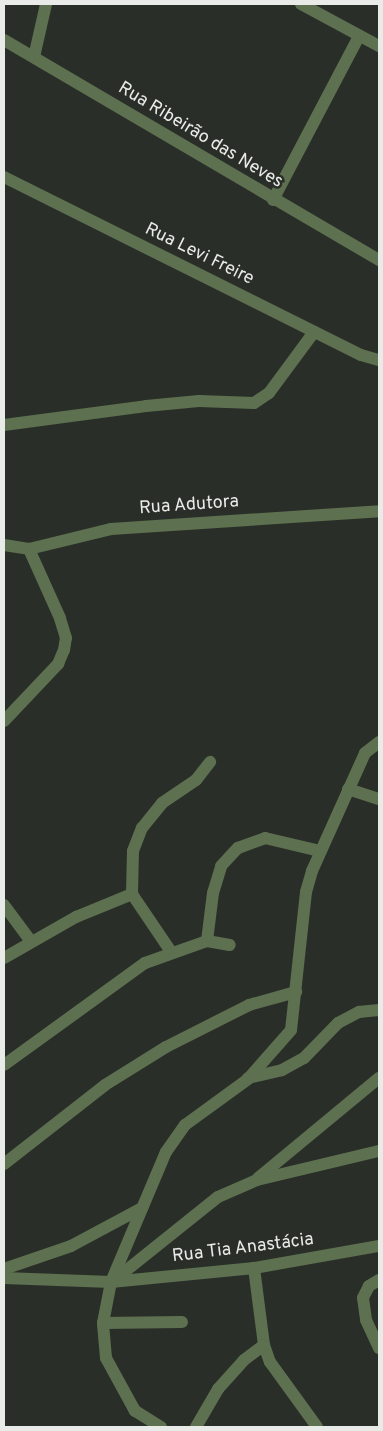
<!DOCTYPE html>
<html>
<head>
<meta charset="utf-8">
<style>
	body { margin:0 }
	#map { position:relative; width:383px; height:1431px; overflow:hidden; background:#2a2e28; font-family:Overpass,sans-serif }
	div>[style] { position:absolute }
	.minor>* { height:12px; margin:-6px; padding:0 6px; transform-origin:6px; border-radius:6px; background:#5d7050 }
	span { translate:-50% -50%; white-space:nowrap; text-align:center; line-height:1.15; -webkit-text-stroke:5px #2a2e28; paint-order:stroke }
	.street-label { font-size:18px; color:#e8ebe7 }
	.frame { position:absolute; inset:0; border:5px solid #e8ebe7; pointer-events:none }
</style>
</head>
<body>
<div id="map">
	<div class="minor">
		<div style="left:301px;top:4px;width:89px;rotate:28.3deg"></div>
		<div style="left:4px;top:40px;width:435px;rotate:30.4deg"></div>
		<div style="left:34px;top:57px;width:54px;rotate:-77.2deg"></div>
		<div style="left:4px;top:177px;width:399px;rotate:26.5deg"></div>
		<div style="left:361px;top:355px;width:19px;rotate:16deg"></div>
		<div style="left:273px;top:200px;width:185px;rotate:-62.3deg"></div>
		<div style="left:4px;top:425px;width:143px;rotate:-7.6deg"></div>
		<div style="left:146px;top:406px;width:53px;rotate:-5.4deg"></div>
		<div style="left:199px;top:401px;width:55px;rotate:2.1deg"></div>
		<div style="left:254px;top:403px;width:18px;rotate:-34deg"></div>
		<div style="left:269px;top:393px;width:76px;rotate:-53.6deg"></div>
		<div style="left:4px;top:545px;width:25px;rotate:9deg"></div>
		<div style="left:29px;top:549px;width:84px;rotate:-13.7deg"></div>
		<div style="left:111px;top:529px;width:269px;rotate:-3.8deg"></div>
		<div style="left:4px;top:721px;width:79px;rotate:-46.5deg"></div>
		<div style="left:58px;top:664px;width:15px;rotate:-67deg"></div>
		<div style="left:64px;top:650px;width:12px;rotate:-81deg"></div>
		<div style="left:66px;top:638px;width:21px;rotate:-107deg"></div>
		<div style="left:60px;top:618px;width:76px;rotate:-114.2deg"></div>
		<div style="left:348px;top:789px;width:33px;rotate:18deg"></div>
		<div style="left:132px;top:894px;width:71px;rotate:55.9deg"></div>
		<div style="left:4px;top:905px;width:44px;rotate:53.4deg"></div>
		<div style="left:207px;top:941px;width:48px;rotate:-82.9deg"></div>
		<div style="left:213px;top:893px;width:28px;rotate:-73deg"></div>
		<div style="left:221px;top:866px;width:25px;rotate:-47deg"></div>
		<div style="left:238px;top:848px;width:29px;rotate:-20deg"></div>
		<div style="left:265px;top:838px;width:57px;rotate:13.3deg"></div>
		<div style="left:4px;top:958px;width:83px;rotate:-29.7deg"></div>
		<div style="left:76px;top:917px;width:61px;rotate:-22.3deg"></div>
		<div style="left:132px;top:894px;width:43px;rotate:-88.7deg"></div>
		<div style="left:133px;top:851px;width:25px;rotate:-69deg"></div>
		<div style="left:142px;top:828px;width:32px;rotate:-51deg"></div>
		<div style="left:162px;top:803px;width:41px;rotate:-34.1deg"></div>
		<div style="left:196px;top:780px;width:23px;rotate:-52deg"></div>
		<div style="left:4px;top:1065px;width:174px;rotate:-35.9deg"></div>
		<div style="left:145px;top:963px;width:66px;rotate:-19.5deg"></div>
		<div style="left:207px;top:941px;width:23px;rotate:10deg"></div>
		<div style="left:248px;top:1078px;width:35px;rotate:-13deg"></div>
		<div style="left:282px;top:1070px;width:25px;rotate:-29deg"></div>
		<div style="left:304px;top:1058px;width:49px;rotate:-45.8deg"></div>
		<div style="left:338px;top:1023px;width:24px;rotate:-28deg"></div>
		<div style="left:359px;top:1012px;width:20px;rotate:-6deg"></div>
		<div style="left:4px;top:1164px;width:128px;rotate:-38deg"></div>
		<div style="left:105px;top:1085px;width:72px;rotate:-31.9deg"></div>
		<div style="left:166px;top:1047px;width:93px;rotate:-26.8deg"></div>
		<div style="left:249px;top:1005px;width:49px;rotate:-15.5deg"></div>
		<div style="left:258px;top:1178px;width:157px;rotate:-39.6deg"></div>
		<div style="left:254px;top:1268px;width:78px;rotate:82.6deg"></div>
		<div style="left:264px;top:1345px;width:18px;rotate:71deg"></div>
		<div style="left:270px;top:1362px;width:80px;rotate:54.1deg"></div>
		<div style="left:4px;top:1269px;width:71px;rotate:-18.9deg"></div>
		<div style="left:71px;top:1246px;width:81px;rotate:-28.2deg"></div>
		<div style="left:4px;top:1278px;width:107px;rotate:2.1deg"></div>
		<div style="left:111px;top:1282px;width:144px;rotate:-5.6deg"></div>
		<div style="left:254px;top:1268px;width:127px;rotate:-10deg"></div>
		<div style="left:379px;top:1280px;width:12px;rotate:149deg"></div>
		<div style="left:369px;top:1286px;width:13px;rotate:117deg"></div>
		<div style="left:363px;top:1298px;width:22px;rotate:82deg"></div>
		<div style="left:366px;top:1320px;width:31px;rotate:65deg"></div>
		<div style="left:113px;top:1281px;width:134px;rotate:-38.7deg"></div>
		<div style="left:218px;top:1197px;width:43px;rotate:-23.6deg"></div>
		<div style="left:257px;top:1180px;width:125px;rotate:-13.4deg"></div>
		<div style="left:103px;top:1323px;width:79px;rotate:-0.7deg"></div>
		<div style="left:161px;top:1427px;width:31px;rotate:-148deg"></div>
		<div style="left:135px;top:1411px;width:60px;rotate:-118.7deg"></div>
		<div style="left:106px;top:1358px;width:35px;rotate:-95deg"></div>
		<div style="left:103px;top:1323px;width:42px;rotate:-79deg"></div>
		<div style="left:111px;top:1282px;width:141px;rotate:-67.1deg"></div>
		<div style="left:166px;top:1152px;width:33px;rotate:-55deg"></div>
		<div style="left:185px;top:1125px;width:78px;rotate:-36.1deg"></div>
		<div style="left:248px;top:1079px;width:65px;rotate:-48.7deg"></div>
		<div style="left:291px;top:1030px;width:139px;rotate:-83.8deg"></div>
		<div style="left:306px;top:892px;width:22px;rotate:-74deg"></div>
		<div style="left:312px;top:871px;width:129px;rotate:-65.8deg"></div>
		<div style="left:365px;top:753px;width:18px;rotate:-38deg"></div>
		<div style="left:196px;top:1427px;width:44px;rotate:-59.9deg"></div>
		<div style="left:218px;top:1389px;width:39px;rotate:-48deg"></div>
		<div style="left:244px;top:1360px;width:25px;rotate:-37deg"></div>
	</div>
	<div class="street-label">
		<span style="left:200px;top:136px;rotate:31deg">Rua Ribeirão das Neves</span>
		<span style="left:199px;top:255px;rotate:26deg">Rua Levi Freire</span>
		<span style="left:189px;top:506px;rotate:-4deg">Rua Adutora</span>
		<span style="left:243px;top:1249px;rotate:-7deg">Rua Tia Anastácia</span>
	</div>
	<div class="frame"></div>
</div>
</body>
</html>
